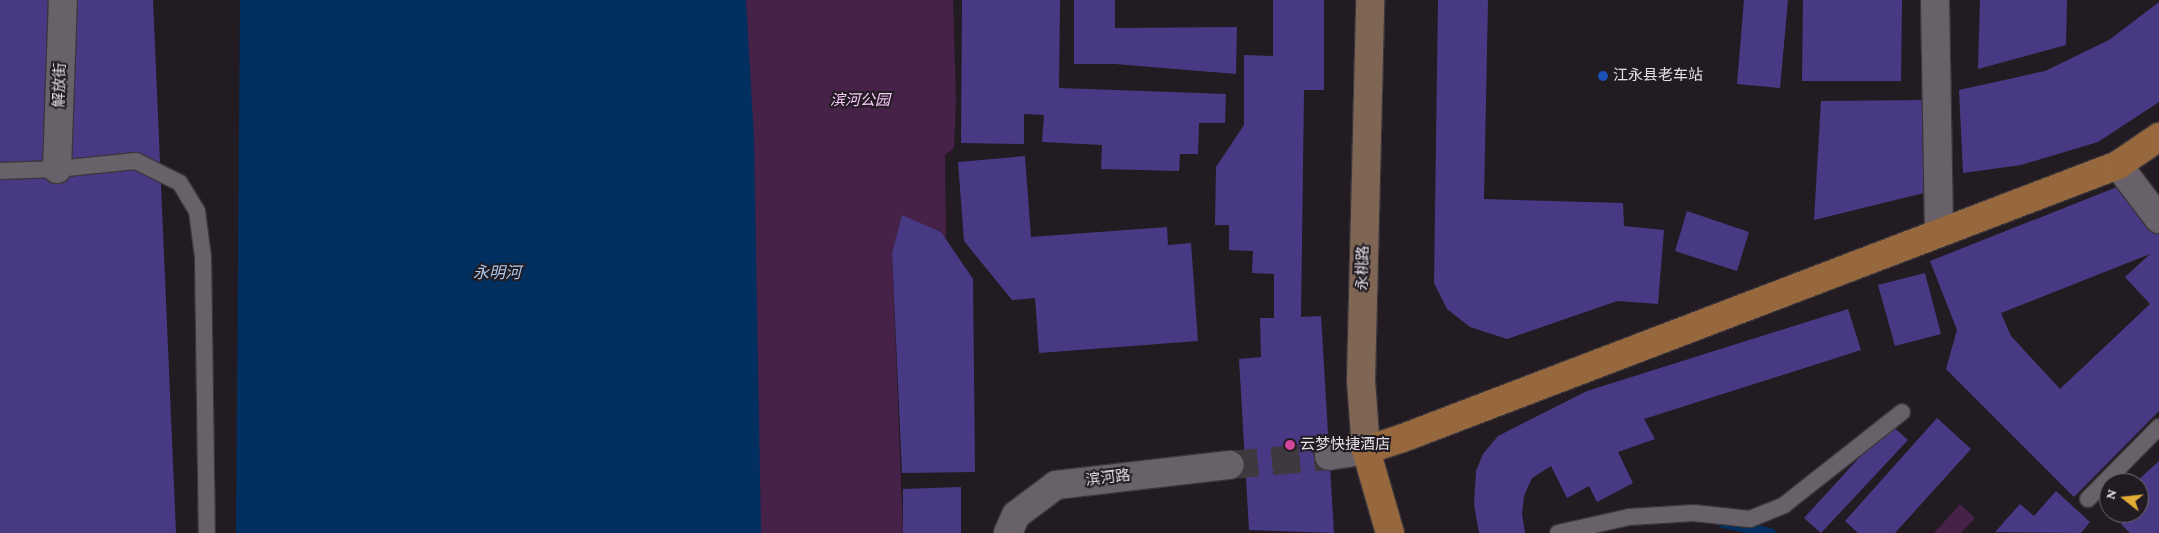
<!DOCTYPE html>
<html>
<head>
<meta charset="utf-8">
<style>
	body { margin:0 }
	#map { position:relative; width:2159px; height:533px; overflow:hidden; background:#221c22; font-family:"Crimson Pro","Noto Sans SC",serif }
	div>[style] { position:absolute }
	.green>* { inset:0; background:#462148 }
	.water>* { inset:0; background:#012f5f }
	.stream>* { height:10px; margin:-5px; padding:0 5px; transform-origin:5px; border-radius:5px; background:#012f5f }
	.building>* { inset:0; background:#483985 }
	.minor-tunnel>* { height:28px; margin-top:-14px; transform-origin:0; background:repeating-linear-gradient(90deg,#3f393f 0 28px,transparent 0 42px) }
	.roads { filter:drop-shadow(1px 0 #3b363c) drop-shadow(-1px 0 #3b363c) drop-shadow(0 1px #3b363c) drop-shadow(0 -1px #3b363c) }
	.service>* { height:16px; margin:-8px; padding:0 8px; transform-origin:8px; border-radius:8px; background:#686169 }
	.minor>* { height:28px; margin:-14px; padding:0 14px; transform-origin:14px; border-radius:14px; background:#686169 }
	.secondary>* { height:28px; margin:-14px; padding:0 14px; transform-origin:14px; border-radius:14px; background:#7f6553 }
	.primary>* { height:28px; margin:-14px; padding:0 14px; transform-origin:14px; border-radius:14px; background:#97683d }
	.dots>* { width:14px; height:14px; translate:-50% -50%; box-sizing:border-box; border:2px solid #221c22; border-radius:50% }
	span { translate:-50% -50%; white-space:nowrap; text-align:center; line-height:1.15; -webkit-text-stroke:4px #221c22; paint-order:stroke }
	.poi-label { font-size:15px; color:#e5e0e5 }
	.left { translate:0 -50%; text-align:left }
	.street-label { font-size:15px; color:#e5e0e5 }
	.park-label { font-size:15px; color:#fcc9ff; font-style:italic }
	.water-label { font-size:16px; color:#aac8ec; font-style:italic }
	.north { position:absolute; left:2099px; top:473px; width:50px; height:50px; box-sizing:border-box; background:#221c22; border:1px solid #706a70; border-radius:50%; rotate:286deg; font-size:14px; font-weight:700; line-height:20px; text-align:center; color:#e5e0e5 }
	.north::after { content:''; display:block; margin:auto; width:18px; height:22px; background:#e4ad35; clip-path:polygon(50% 0,100% 100%,50% 72%,0 100%) }
</style>
</head>
<body>
<div id="map">
	<div class="green">
		<div style="clip-path:polygon(745px 0,953px 0,956px 101px,954px 148px,945px 155px,946px 240px,941px 232px,902px 216px,892px 253px,903px 533px,760px 533px)"></div>
		<div style="clip-path:polygon(1960px 504px,1975px 518px,1961px 533px,1934px 533px)"></div>
	</div>
	<div class="water">
		<div style="clip-path:polygon(240px 0,746px 0,754px 139px,761px 533px,236px 533px)"></div>
	</div>
	<div class="stream">
		<div style="left:1723px;top:523px;width:49px;rotate:11.8deg"></div>
	</div>
	<div class="building">
		<div style="clip-path:polygon(0 0,153px 0,176px 533px,0 533px)"></div>
		<div style="clip-path:polygon(962px 0,1060px 0,1059px 88px,1226px 94px,1225px 123px,1199px 123px,1198px 154px,1180px 154px,1179px 171px,1101px 169px,1102px 145px,1042px 142px,1044px 115px,1024px 114px,1024px 144px,961px 143px)"></div>
		<div style="clip-path:polygon(1074px 0,1115px 0,1115px 28px,1237px 27px,1236px 74px,1115px 64px,1074px 64px)"></div>
		<div style="clip-path:polygon(1273px 0,1324px 0,1324px 90px,1304px 90px,1301px 317px,1321px 316px,1334px 533px,1249px 530px,1239px 359px,1261px 357px,1260px 318px,1274px 318px,1274px 274px,1252px 273px,1253px 251px,1229px 250px,1229px 225px,1215px 225px,1216px 167px,1244px 125px,1244px 55px,1273px 56px)"></div>
		<div style="clip-path:polygon(1438px 0,1488px 0,1484px 199px,1623px 203px,1624px 226px,1664px 230px,1658px 304px,1617px 301px,1507px 339px,1470px 327px,1447px 309px,1434px 283px)"></div>
		<div style="clip-path:polygon(1744px 0,1788px 0,1780px 88px,1737px 84px)"></div>
		<div style="clip-path:polygon(1803px 0,1902px 0,1901px 81px,1802px 81px)"></div>
		<div style="clip-path:polygon(1980px 0,2067px 0,2066px 45px,1978px 69px)"></div>
		<div style="clip-path:polygon(2159px 2px,2159px 102px,2098px 142px,2021px 165px,1963px 173px,1959px 90px,2045px 71px,2109px 40px)"></div>
		<div style="clip-path:polygon(1928px 100px,1928px 192px,1814px 220px,1821px 101px)"></div>
		<div style="clip-path:polygon(1025px 156px,1031px 237px,1167px 227px,1168px 245px,1191px 243px,1198px 341px,1039px 353px,1035px 298px,1012px 300px,964px 241px,958px 162px)"></div>
		<div style="clip-path:polygon(evenodd,2122px 185px,2159px 233px,2159px 411px,2074px 497px,1946px 369px,1957px 330px,1930px 261px,2122px 185px,2150px 254px,2125px 277px,2150px 304px,2060px 389px,2011px 336px,2001px 313px,2150px 254px)"></div>
		<div style="clip-path:polygon(1687px 211px,1749px 232px,1737px 271px,1675px 251px)"></div>
		<div style="clip-path:polygon(902px 215px,941px 232px,973px 279px,975px 472px,902px 473px,892px 253px)"></div>
		<div style="clip-path:polygon(1925px 273px,1941px 334px,1895px 346px,1878px 285px)"></div>
		<div style="clip-path:polygon(1848px 309px,1861px 350px,1644px 419px,1655px 439px,1618px 452px,1633px 483px,1597px 502px,1589px 486px,1567px 498px,1551px 466px,1532px 478px,1524px 496px,1522px 514px,1525px 533px,1479px 533px,1474px 504px,1476px 471px,1483px 454px,1498px 436px,1587px 391px)"></div>
		<div style="clip-path:polygon(1937px 418px,1971px 449px,1895px 533px,1858px 533px,1845px 521px)"></div>
		<div style="clip-path:polygon(1890px 424px,1908px 440px,1821px 533px,1804px 518px)"></div>
		<div style="clip-path:polygon(2159px 461px,2159px 533px,2130px 533px,2121px 524px,2130px 515px,2128px 513px,2139px 513px,2139px 495px,2143px 499px,2149px 493px,2138px 480px)"></div>
		<div style="clip-path:polygon(961px 487px,961px 533px,903px 533px,903px 489px)"></div>
		<div style="clip-path:polygon(2056px 491px,2090px 522px,2081px 533px,1995px 532px,2020px 504px,2034px 516px)"></div>
	</div>
	<div class="minor-tunnel">
		<div style="left:1230px;top:465px;width:99px;rotate:-5.2deg"></div>
	</div>
	<div class="roads">
		<div class="service">
			<div style="left:0;top:171px;width:57px;rotate:-2deg"></div>
			<div style="left:57px;top:169px;width:79px;rotate:-5.8deg"></div>
			<div style="left:136px;top:161px;width:49px;rotate:26.6deg"></div>
			<div style="left:180px;top:183px;width:33px;rotate:59deg"></div>
			<div style="left:197px;top:211px;width:46px;rotate:82.6deg"></div>
			<div style="left:203px;top:257px;width:276px;rotate:89.2deg"></div>
			<div style="left:2088px;top:499px;width:101px;rotate:-45.4deg"></div>
			<div style="left:1558px;top:533px;width:73px;rotate:-12.7deg"></div>
			<div style="left:1629px;top:517px;width:65px;rotate:-3.5deg"></div>
			<div style="left:1694px;top:513px;width:56px;rotate:6.1deg"></div>
			<div style="left:1750px;top:519px;width:37px;rotate:-22deg"></div>
			<div style="left:1784px;top:505px;width:150px;rotate:-38.2deg"></div>
		</div>
		<div class="minor">
			<div style="left:1935px;top:0;width:231px;rotate:89deg"></div>
			<div style="left:2118px;top:165px;width:68px;rotate:52.8deg"></div>
			<div style="left:57px;top:169px;width:169px;rotate:-88deg"></div>
			<div style="left:1329px;top:456px;width:37px;rotate:-9deg"></div>
			<div style="left:1008px;top:533px;width:20px;rotate:-66deg"></div>
			<div style="left:1016px;top:515px;width:50px;rotate:-36.9deg"></div>
			<div style="left:1056px;top:485px;width:175px;rotate:-6.6deg"></div>
		</div>
		<div class="secondary">
			<div style="left:1366px;top:450px;width:70px;rotate:-94.1deg"></div>
			<div style="left:1361px;top:380px;width:380px;rotate:-88.6deg"></div>
		</div>
		<div class="primary">
			<div style="left:1390px;top:533px;width:86px;rotate:-106.1deg"></div>
			<div style="left:1366px;top:450px;width:39px;rotate:-18deg"></div>
			<div style="left:1403px;top:438px;width:765px;rotate:-20.9deg"></div>
			<div style="left:2118px;top:165px;width:50px;rotate:-34.3deg"></div>
		</div>
	</div>
	<div class="dots">
		<div style="left:1603px;top:76px;background:#1a4fb4"></div>
		<div style="left:1290px;top:445px;background:#d1479c"></div>
	</div>
	<div class="poi-label">
		<span class="left" style="left:1613px;top:76px">江永县老车站</span>
		<span class="left" style="left:1300px;top:445px">云梦快捷酒店</span>
	</div>
	<div class="street-label">
		<span style="left:60px;top:85px;rotate:-88deg">解放街</span>
		<span style="left:1363px;top:268px;rotate:-89deg">永桃路</span>
		<span style="left:1108px;top:478px;rotate:-7deg">滨河路</span>
	</div>
	<div class="park-label">
		<span style="left:860px;top:101px">滨河公园</span>
	</div>
	<div class="water-label">
		<span style="left:497px;top:273px">永明河</span>
	</div>
	<div class="north">N</div>
</div>
</body>
</html>
